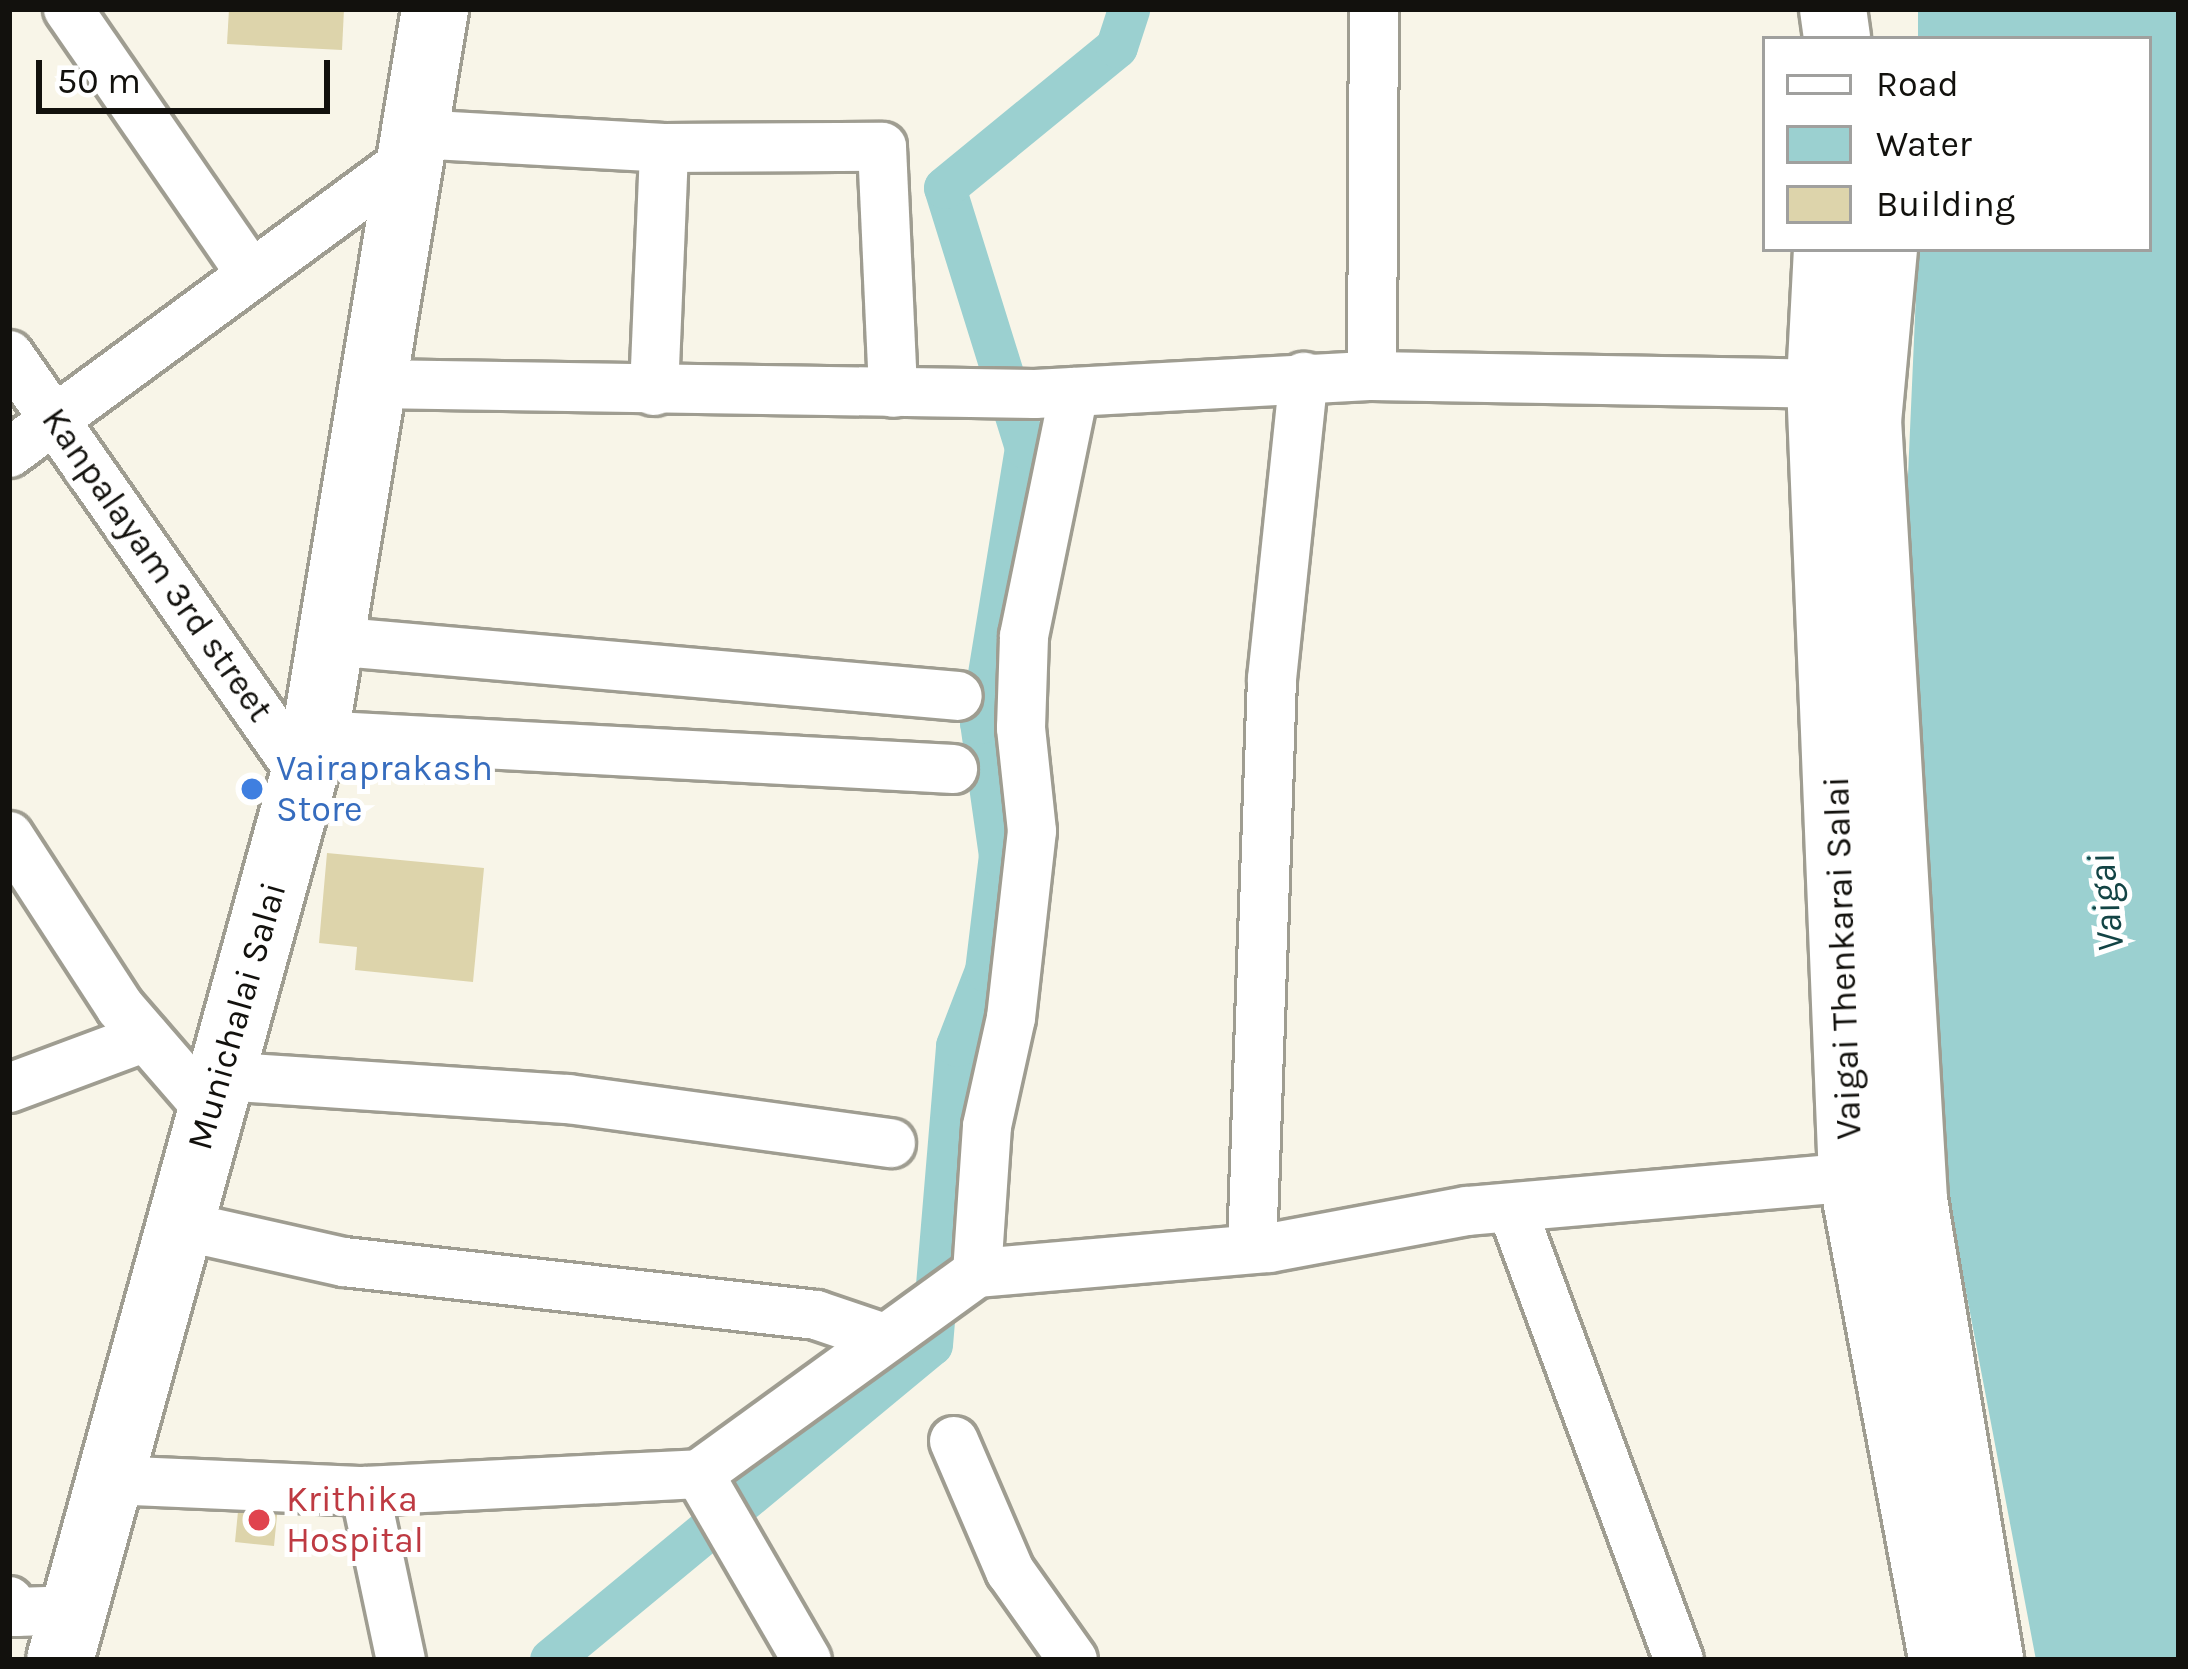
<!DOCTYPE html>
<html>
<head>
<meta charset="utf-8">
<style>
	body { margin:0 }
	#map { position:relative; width:2188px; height:1669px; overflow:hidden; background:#f8f5e8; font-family:Karla,sans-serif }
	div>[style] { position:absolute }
	.water>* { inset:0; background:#9bd0d0 }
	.canal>* { height:42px; margin:-21px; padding:0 21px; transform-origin:21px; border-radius:21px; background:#9bd0d0 }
	.building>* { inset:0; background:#ddd4ab }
	.roads { filter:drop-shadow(3px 0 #9f9d91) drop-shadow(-3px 0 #9f9d91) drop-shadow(0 3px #9f9d91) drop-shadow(0 -3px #9f9d91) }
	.minor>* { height:48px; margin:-24px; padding:0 24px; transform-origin:24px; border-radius:24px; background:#fff }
	.secondary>* { height:66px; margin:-33px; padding:0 33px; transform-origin:33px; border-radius:33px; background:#fff }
	.primary>* { height:66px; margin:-33px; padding:0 33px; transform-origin:33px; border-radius:33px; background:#fff }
	.dots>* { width:33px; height:33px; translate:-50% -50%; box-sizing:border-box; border:6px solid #fff; border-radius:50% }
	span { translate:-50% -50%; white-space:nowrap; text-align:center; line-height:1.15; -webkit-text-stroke:10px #fff; paint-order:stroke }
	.street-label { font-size:36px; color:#12110d }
	.shop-label { font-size:36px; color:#366cbe }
	.left { translate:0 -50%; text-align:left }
	.health-label { font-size:36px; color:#be3a42 }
	.water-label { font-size:39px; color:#134445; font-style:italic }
	.frame { position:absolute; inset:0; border:12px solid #12110d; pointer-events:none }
	.legend { position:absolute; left:1762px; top:36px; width:390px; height:216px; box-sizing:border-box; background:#fff; border:3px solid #a0a09e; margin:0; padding:15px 21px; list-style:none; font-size:36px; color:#12110d }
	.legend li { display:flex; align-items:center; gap:24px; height:60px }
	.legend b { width:60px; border:3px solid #a0a09e }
	.scale { position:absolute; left:36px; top:60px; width:294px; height:54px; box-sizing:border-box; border:6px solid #12110d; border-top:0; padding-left:15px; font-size:36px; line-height:42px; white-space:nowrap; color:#12110d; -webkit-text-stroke:9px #fff; paint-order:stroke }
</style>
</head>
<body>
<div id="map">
	<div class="water">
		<div style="clip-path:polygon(1918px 9px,2179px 9px,2179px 1660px,2036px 1660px,1945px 1181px,1911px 824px,1907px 498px,1918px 249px,2149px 249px,2149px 39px,1918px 39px)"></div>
	</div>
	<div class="canal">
		<div style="left:551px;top:1660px;width:494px;rotate:-39.6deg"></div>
		<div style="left:932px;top:1345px;width:300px;rotate:-85.2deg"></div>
		<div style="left:957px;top:1046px;width:80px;rotate:-68.9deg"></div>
		<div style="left:986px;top:971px;width:116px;rotate:-83.1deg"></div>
		<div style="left:1000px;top:856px;width:134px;rotate:-98.1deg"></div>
		<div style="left:981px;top:723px;width:279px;rotate:-80.7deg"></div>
		<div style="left:1026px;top:448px;width:272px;rotate:-107.3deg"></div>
		<div style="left:945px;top:188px;width:222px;rotate:-39.3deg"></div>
		<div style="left:1117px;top:47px;width:40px;rotate:-72deg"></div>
	</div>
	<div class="building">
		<div style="clip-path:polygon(229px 9px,344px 9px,342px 50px,227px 44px)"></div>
		<div style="clip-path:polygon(327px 853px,484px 868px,473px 982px,355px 970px,357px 947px,319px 943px)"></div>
		<div style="clip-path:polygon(240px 1491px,279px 1495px,274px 1546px,235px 1542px)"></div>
	</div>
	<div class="roads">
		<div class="minor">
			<div style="left:68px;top:9px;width:321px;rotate:55.4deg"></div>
			<div style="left:415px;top:134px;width:249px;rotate:3.2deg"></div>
			<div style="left:664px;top:148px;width:218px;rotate:-0.3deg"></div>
			<div style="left:882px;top:147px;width:246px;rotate:87.4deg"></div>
			<div style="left:9px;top:355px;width:515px;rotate:55.04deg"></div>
			<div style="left:1372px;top:376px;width:367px;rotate:-89.7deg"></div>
			<div style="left:373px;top:384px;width:662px;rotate:0.87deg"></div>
			<div style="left:1035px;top:394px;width:337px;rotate:-3.1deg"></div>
			<div style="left:1372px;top:376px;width:448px;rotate:1deg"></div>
			<div style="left:654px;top:391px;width:243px;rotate:-87.6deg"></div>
			<div style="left:9px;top:453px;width:499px;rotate:-36.3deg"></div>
			<div style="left:331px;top:641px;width:629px;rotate:5.01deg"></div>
			<div style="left:315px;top:735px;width:639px;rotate:3.05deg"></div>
			<div style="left:9px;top:836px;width:204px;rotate:57deg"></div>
			<div style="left:120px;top:1007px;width:138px;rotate:49.1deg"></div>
			<div style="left:220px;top:1076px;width:349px;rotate:3.8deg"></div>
			<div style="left:568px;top:1099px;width:326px;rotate:7.8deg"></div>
			<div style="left:9px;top:1088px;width:146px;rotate:-20.4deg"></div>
			<div style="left:1512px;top:1209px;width:481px;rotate:69.7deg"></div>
			<div style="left:178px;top:1225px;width:170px;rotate:12.6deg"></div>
			<div style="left:344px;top:1262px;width:475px;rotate:6.4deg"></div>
			<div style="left:816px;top:1315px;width:72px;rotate:18.7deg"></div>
			<div style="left:1252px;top:1249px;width:570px;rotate:-87.99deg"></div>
			<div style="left:1272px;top:679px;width:304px;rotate:-84deg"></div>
			<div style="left:977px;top:1273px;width:147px;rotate:-86.1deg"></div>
			<div style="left:987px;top:1126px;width:111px;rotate:-77.5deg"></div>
			<div style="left:1011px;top:1018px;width:188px;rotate:-83.6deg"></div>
			<div style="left:1032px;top:831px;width:104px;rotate:-96.1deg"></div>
			<div style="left:1021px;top:728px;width:92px;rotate:-88.1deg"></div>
			<div style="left:1024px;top:636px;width:249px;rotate:-78.4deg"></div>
			<div style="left:954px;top:1441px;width:142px;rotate:66.7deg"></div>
			<div style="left:1010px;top:1571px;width:109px;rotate:54.7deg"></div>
			<div style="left:699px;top:1474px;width:343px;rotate:-35.9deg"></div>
			<div style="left:977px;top:1273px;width:293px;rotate:-4.9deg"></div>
			<div style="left:1269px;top:1248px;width:201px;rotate:-10.6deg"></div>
			<div style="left:1467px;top:1211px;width:386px;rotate:-5deg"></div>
			<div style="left:699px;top:1474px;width:215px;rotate:59.9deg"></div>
			<div style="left:110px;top:1480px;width:255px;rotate:2.5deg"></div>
			<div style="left:365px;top:1491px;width:334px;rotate:-2.9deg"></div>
			<div style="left:365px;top:1491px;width:173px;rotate:78deg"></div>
			<div style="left:9px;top:1601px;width:13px;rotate:58deg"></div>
			<div style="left:16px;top:1612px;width:61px;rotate:-1.9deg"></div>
		</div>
		<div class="secondary">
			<div style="left:60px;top:1660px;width:960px;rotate:-74.59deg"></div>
			<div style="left:315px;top:735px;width:736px;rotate:-80.61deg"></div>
		</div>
		<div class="primary">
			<div style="left:1833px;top:9px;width:30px;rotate:82deg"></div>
			<div style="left:1827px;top:249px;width:135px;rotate:93deg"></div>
			<div style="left:1820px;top:384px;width:794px;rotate:87.69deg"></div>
			<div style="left:1852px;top:1177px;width:491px;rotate:79.4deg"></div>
			<div style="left:1884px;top:249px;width:172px;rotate:95.3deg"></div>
			<div style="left:1868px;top:420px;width:781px;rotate:86.62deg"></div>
			<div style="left:1914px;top:1200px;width:466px;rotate:80.6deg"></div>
		</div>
	</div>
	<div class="dots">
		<div style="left:252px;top:789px;background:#3f7fe0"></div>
		<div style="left:259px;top:1520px;background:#e0444e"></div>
	</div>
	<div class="street-label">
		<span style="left:157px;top:565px;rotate:55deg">Kanpalayam 3rd street</span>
		<span style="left:1843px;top:958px;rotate:-92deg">Vaigai Thenkarai Salai</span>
		<span style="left:237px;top:1016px;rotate:-74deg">Munichalai Salai</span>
	</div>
	<div class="shop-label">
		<span class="left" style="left:276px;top:789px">Vairaprakash<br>Store</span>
	</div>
	<div class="health-label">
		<span class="left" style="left:286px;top:1520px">Krithika<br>Hospital</span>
	</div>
	<div class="water-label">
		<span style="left:2106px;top:903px;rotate:-96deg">Vaigai</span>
	</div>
	<div class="frame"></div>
	<ul class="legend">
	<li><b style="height:15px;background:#fff"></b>Road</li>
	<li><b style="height:33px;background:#9bd0d0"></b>Water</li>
	<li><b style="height:33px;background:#ddd4ab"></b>Building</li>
	</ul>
	<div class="scale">50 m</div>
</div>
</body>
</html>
